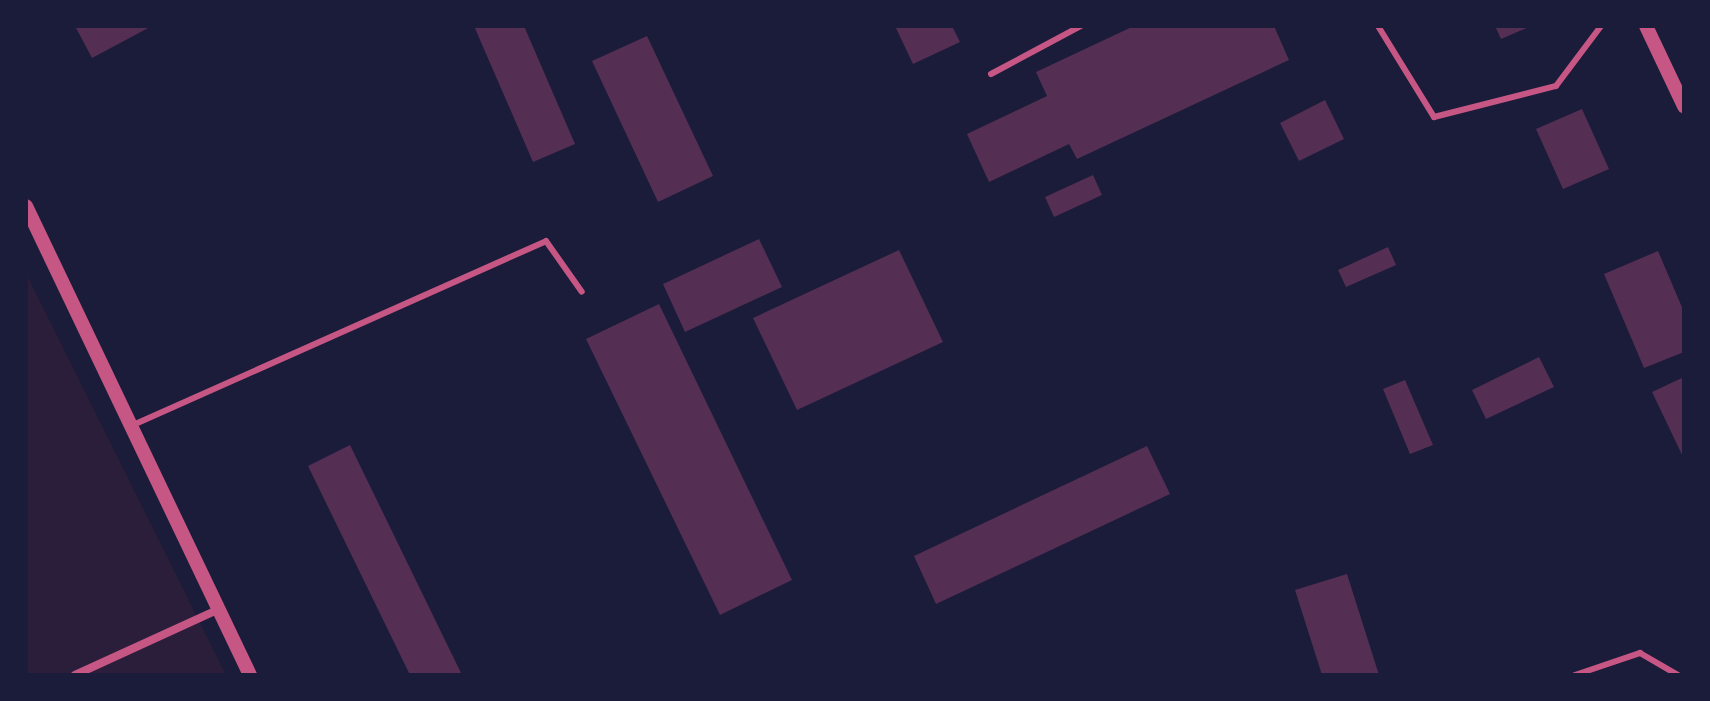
<!DOCTYPE html>
<html>
<head>
<meta charset="utf-8">
<style>
	body { margin:0 }
	#map { position:relative; width:1710px; height:701px; overflow:hidden; background:#1b1b3a; font-family:Rubik,sans-serif }
	div>[style] { position:absolute }
	.green>* { inset:0; background:#2a1e3b }
	.building>* { inset:0; background:#542f53 }
	.service>* { height:6px; margin:-3px; padding:0 3px; transform-origin:3px; border-radius:3px; background:#c65784 }
	.minor>* { height:8px; margin:-4px; padding:0 4px; transform-origin:4px; border-radius:4px; background:#c65784 }
	.tertiary>* { height:14px; margin:-7px; padding:0 7px; transform-origin:7px; border-radius:7px; background:#c65784 }
	span { translate:-50% -50%; white-space:nowrap; text-align:center; line-height:1.15; -webkit-text-stroke:6px #1b1b3a; paint-order:stroke }
	.frame { position:absolute; inset:0; border:28px solid #1b1b3a; pointer-events:none }
</style>
</head>
<body>
<div id="map">
	<div class="green">
		<div style="clip-path:polygon(26px 273px,226px 675px,26px 675px)"></div>
	</div>
	<div class="building">
		<div style="clip-path:polygon(75px 26px,152px 26px,92px 58px)"></div>
		<div style="clip-path:polygon(474px 26px,524px 26px,575px 144px,533px 162px)"></div>
		<div style="clip-path:polygon(895px 26px,952px 26px,960px 42px,913px 64px)"></div>
		<div style="clip-path:polygon(1134px 26px,1274px 26px,1289px 60px,1077px 159px,1069px 144px,989px 182px,967px 134px,1047px 96px,1036px 72px)"></div>
		<div style="clip-path:polygon(1495px 26px,1531px 26px,1501px 39px)"></div>
		<div style="clip-path:polygon(647px 36px,713px 176px,658px 202px,592px 61px)"></div>
		<div style="clip-path:polygon(1325px 100px,1344px 139px,1299px 161px,1280px 123px)"></div>
		<div style="clip-path:polygon(1582px 109px,1609px 169px,1563px 189px,1536px 129px)"></div>
		<div style="clip-path:polygon(1093px 175px,1102px 195px,1054px 217px,1045px 197px)"></div>
		<div style="clip-path:polygon(759px 239px,782px 287px,685px 332px,663px 284px)"></div>
		<div style="clip-path:polygon(1388px 247px,1396px 265px,1346px 287px,1338px 270px)"></div>
		<div style="clip-path:polygon(899px 250px,943px 342px,797px 410px,753px 318px)"></div>
		<div style="clip-path:polygon(1658px 251px,1684px 312px,1684px 352px,1644px 368px,1604px 274px)"></div>
		<div style="clip-path:polygon(659px 304px,792px 580px,720px 615px,586px 339px)"></div>
		<div style="clip-path:polygon(1539px 357px,1554px 387px,1486px 419px,1472px 390px)"></div>
		<div style="clip-path:polygon(1684px 377px,1684px 459px,1652px 392px)"></div>
		<div style="clip-path:polygon(1405px 380px,1433px 445px,1410px 454px,1383px 389px)"></div>
		<div style="clip-path:polygon(350px 445px,462px 675px,410px 675px,308px 466px)"></div>
		<div style="clip-path:polygon(1147px 446px,1170px 494px,936px 604px,914px 556px)"></div>
		<div style="clip-path:polygon(1347px 574px,1379px 675px,1322px 675px,1295px 590px)"></div>
	</div>
	<div class="service">
		<div style="left:1378px;top:26px;width:107px;rotate:58.4deg"></div>
		<div style="left:1434px;top:117px;width:126px;rotate:-14.3deg"></div>
		<div style="left:1556px;top:86px;width:75px;rotate:-53.1deg"></div>
		<div style="left:991px;top:74px;width:102px;rotate:-28.1deg"></div>
		<div style="left:133px;top:425px;width:452px;rotate:-24deg"></div>
		<div style="left:546px;top:241px;width:62px;rotate:54.8deg"></div>
		<div style="left:1575px;top:675px;width:69px;rotate:-18.7deg"></div>
		<div style="left:1640px;top:653px;width:44px;rotate:30.1deg"></div>
	</div>
	<div class="minor">
		<div style="left:75px;top:675px;width:156px;rotate:-24.6deg"></div>
	</div>
	<div class="tertiary">
		<div style="left:1646px;top:26px;width:89px;rotate:64.6deg"></div>
		<div style="left:26px;top:206px;width:520px;rotate:64.47deg"></div>
	</div>
	<div class="frame"></div>
</div>
</body>
</html>
